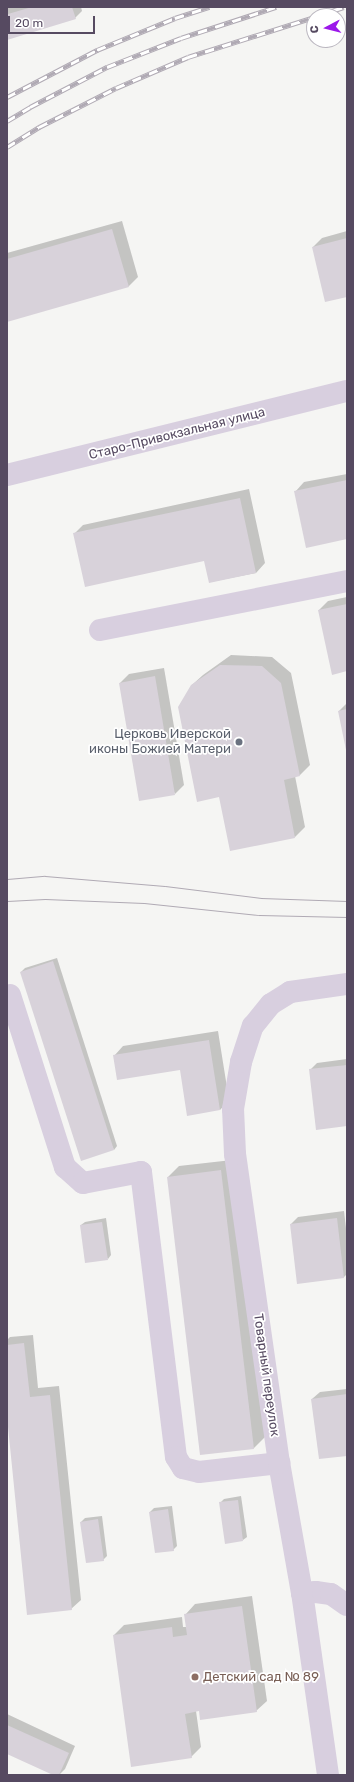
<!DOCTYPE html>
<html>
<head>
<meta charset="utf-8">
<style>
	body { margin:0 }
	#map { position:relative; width:354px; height:1782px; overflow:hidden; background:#f5f5f3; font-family:Rubik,sans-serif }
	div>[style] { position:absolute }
	.shadow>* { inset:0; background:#0003 }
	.building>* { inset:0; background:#d8d2da }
	.minor>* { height:22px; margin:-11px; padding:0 11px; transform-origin:11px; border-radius:11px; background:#d8cfdf }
	.tram>* { height:1px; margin:-0.5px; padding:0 0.5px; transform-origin:0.5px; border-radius:0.5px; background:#b0aab4 }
	.rail>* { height:4.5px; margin-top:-2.25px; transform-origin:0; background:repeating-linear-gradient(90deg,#fff 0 9px,#b0aab4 0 18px); box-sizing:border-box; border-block:1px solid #b0aab4 }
	.dots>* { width:11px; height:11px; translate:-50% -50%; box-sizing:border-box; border:2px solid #fff; border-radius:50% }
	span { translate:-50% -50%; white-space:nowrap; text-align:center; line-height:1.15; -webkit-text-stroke:3.5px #fff; paint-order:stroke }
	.street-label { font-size:13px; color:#564a61 }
	.worship-label { font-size:13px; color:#5b616d }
	.right { translate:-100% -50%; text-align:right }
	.education-label { font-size:13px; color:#785e54 }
	.left { translate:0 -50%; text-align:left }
	.frame { position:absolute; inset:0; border:8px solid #564a61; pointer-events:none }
	.north { position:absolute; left:306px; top:8px; width:40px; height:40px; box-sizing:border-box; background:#fff; border:1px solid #bbb7c0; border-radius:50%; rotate:263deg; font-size:11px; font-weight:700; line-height:16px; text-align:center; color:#564a61 }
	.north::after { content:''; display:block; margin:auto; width:14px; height:18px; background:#9c18ea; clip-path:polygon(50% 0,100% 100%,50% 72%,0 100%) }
	.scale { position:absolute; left:8px; top:16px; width:87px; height:18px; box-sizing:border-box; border:2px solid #564a61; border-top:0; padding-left:5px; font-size:12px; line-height:14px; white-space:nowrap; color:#564a61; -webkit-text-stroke:3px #fff; paint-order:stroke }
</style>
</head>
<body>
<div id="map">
	<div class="shadow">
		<div style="clip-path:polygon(7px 7px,81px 7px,82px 11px,75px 18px,7px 39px)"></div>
		<div style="clip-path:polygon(122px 221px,138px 277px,129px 286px,7px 321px,7px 253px)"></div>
		<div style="clip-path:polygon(347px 231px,347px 296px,326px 301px,313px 247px,322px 238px)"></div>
		<div style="clip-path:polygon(347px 474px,347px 538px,295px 492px,304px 482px)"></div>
		<div style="clip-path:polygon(249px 489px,265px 563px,256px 573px,210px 582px,205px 560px,74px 534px,83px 525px)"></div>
		<div style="clip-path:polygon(347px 597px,347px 670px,319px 610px,328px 601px)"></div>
		<div style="clip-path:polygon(231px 655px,272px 657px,291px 673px,310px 765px,300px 775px,295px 776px,305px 827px,295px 837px,220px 796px,192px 685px,203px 675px)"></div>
		<div style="clip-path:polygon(164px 668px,184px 785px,175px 794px,120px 683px,129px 674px)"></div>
		<div style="clip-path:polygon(347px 703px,347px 748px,339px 711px)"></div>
		<div style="clip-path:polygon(57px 958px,117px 1146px,114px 1150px,21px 972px,25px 968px)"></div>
		<div style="clip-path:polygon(218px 1031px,229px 1100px,220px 1110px,180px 1069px,114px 1056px,123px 1046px)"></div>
		<div style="clip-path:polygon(347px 1059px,347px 1125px,310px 1070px,317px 1063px)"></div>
		<div style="clip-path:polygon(232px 1160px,265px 1437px,254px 1448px,201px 1454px,168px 1177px,179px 1166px)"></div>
		<div style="clip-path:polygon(344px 1211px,347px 1237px,347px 1274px,344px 1277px,298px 1283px,291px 1224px,298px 1217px)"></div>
		<div style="clip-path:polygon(106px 1218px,111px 1255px,108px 1259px,81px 1225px,85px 1222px)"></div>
		<div style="clip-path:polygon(33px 1335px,38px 1388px,59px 1386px,81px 1600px,71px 1609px,7px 1407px,7px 1340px,10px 1337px)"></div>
		<div style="clip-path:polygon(347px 1389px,347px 1455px,312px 1399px,320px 1392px)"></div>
		<div style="clip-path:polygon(241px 1496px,247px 1537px,243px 1540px,220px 1503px,224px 1499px)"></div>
		<div style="clip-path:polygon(172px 1506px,177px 1546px,173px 1550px,150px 1512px,154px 1508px)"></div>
		<div style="clip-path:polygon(102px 1516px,107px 1556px,103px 1560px,81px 1522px,85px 1518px)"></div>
		<div style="clip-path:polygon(252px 1596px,267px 1701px,256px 1711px,196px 1711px,201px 1747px,191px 1757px,114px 1635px,124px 1625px,182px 1617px,183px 1627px,187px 1627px,185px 1615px,195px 1604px)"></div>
		<div style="clip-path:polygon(7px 1714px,75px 1746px,65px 1769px,59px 1775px,7px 1752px)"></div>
	</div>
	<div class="building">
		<div style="clip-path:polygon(32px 7px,72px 7px,76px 19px,7px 40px,7px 11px,8px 14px)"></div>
		<div style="clip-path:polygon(112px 229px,129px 287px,7px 322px,7px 259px)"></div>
		<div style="clip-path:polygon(347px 238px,347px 297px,325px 302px,312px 247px)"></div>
		<div style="clip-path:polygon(347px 480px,347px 539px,306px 548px,294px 491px)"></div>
		<div style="clip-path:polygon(240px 498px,256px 573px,209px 583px,204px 561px,85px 587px,73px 533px)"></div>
		<div style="clip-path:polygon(347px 604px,347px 671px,332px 675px,318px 610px)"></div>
		<div style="clip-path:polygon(220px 665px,262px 666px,281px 683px,300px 776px,284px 780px,295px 838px,230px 851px,219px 797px,197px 802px,178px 707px,191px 685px)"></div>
		<div style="clip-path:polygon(155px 676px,175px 795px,139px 801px,119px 683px)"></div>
		<div style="clip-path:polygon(347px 709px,347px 750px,346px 750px,338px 711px)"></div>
		<div style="clip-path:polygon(53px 961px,114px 1150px,81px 1161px,20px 972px)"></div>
		<div style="clip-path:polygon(209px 1040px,220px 1110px,187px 1116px,180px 1070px,117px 1080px,113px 1055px)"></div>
		<div style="clip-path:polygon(347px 1065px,347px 1126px,316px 1130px,309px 1069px)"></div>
		<div style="clip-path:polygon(221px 1170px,254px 1449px,200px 1455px,167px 1177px)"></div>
		<div style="clip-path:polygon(337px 1218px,344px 1278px,297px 1284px,290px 1224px)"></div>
		<div style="clip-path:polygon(102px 1222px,108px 1260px,85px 1263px,80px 1225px)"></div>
		<div style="clip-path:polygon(24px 1343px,30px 1397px,50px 1395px,72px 1610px,27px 1615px,7px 1417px,7px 1345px)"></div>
		<div style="clip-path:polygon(347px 1394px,347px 1456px,319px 1459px,311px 1399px)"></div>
		<div style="clip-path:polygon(238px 1500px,243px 1541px,225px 1544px,219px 1502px)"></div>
		<div style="clip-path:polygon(168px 1509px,174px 1551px,155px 1553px,149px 1512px)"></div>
		<div style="clip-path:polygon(98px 1519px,104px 1561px,86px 1563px,80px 1522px)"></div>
		<div style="clip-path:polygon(242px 1606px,257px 1712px,200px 1720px,199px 1711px,185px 1714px,192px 1758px,131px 1767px,113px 1635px,172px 1627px,173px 1637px,187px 1635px,184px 1614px)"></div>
		<div style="clip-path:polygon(7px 1725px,69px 1753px,59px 1775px,53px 1775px,7px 1754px)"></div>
	</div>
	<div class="minor">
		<div style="left:7px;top:475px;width:350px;rotate:-13.9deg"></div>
		<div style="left:100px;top:630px;width:252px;rotate:-11.2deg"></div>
		<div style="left:10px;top:995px;width:181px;rotate:72.3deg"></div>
		<div style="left:65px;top:1167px;width:24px;rotate:42deg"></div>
		<div style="left:83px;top:1183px;width:59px;rotate:-10.7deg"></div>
		<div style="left:141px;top:1172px;width:287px;rotate:83deg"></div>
		<div style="left:176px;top:1457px;width:13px;rotate:58deg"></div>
		<div style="left:183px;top:1468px;width:16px;rotate:14deg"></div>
		<div style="left:199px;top:1472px;width:81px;rotate:-6.4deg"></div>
		<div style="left:302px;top:1593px;width:14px;rotate:-4deg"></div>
		<div style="left:316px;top:1592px;width:15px;rotate:8deg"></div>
		<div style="left:331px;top:1594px;width:19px;rotate:35deg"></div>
		<div style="left:328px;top:1775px;width:184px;rotate:-98.1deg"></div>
		<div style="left:302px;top:1593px;width:132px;rotate:-100deg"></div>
		<div style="left:279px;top:1463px;width:312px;rotate:-98.1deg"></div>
		<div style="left:235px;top:1154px;width:45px;rotate:-92.5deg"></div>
		<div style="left:233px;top:1109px;width:48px;rotate:-80.3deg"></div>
		<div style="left:241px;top:1062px;width:38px;rotate:-72deg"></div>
		<div style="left:253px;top:1026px;width:28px;rotate:-51deg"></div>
		<div style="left:271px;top:1004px;width:22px;rotate:-32deg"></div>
		<div style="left:290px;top:992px;width:58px;rotate:-8deg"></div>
	</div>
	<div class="tram">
		<div style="left:7px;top:879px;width:38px;rotate:-5deg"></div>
		<div style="left:45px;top:876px;width:120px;rotate:4.8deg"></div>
		<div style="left:165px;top:886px;width:97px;rotate:7.1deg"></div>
		<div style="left:261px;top:898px;width:86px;rotate:2deg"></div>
		<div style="left:7px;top:901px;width:38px;rotate:-3deg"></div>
		<div style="left:45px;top:899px;width:99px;rotate:2.3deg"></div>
		<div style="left:144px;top:903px;width:116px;rotate:6deg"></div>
		<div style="left:259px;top:915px;width:88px;rotate:1.3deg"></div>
	</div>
	<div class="rail">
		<div style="left:316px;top:16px;width:29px;rotate:-18deg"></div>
		<div style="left:7px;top:97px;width:102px;rotate:-27.6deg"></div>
		<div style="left:97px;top:50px;width:84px;rotate:-22.3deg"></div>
		<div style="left:175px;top:18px;width:36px;rotate:-18deg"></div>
		<div style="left:7px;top:121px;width:27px;rotate:-31deg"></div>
		<div style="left:30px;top:107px;width:87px;rotate:-27.5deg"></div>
		<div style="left:107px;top:67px;width:79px;rotate:-21.4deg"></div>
		<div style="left:181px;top:38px;width:100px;rotate:-18.1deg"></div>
		<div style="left:7px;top:147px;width:38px;rotate:-32deg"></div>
		<div style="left:39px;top:127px;width:86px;rotate:-26.9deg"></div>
		<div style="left:116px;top:88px;width:78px;rotate:-23.3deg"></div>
		<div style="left:188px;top:57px;width:132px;rotate:-17.6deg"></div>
	</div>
	<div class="dots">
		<div style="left:239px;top:742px;background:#6b7280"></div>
		<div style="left:195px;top:1677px;background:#8d6e63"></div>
	</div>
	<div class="street-label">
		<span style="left:177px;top:434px;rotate:-14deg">Старо-Привокзальная улица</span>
		<span style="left:266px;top:1375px;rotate:82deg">Товарный переулок</span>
	</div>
	<div class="worship-label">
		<span class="right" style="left:231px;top:742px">Церковь Иверской<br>иконы Божией Матери</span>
	</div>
	<div class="education-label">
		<span class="left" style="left:203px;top:1677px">Детский сад № 89</span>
	</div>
	<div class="frame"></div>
	<div class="north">С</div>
	<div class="scale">20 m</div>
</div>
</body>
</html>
